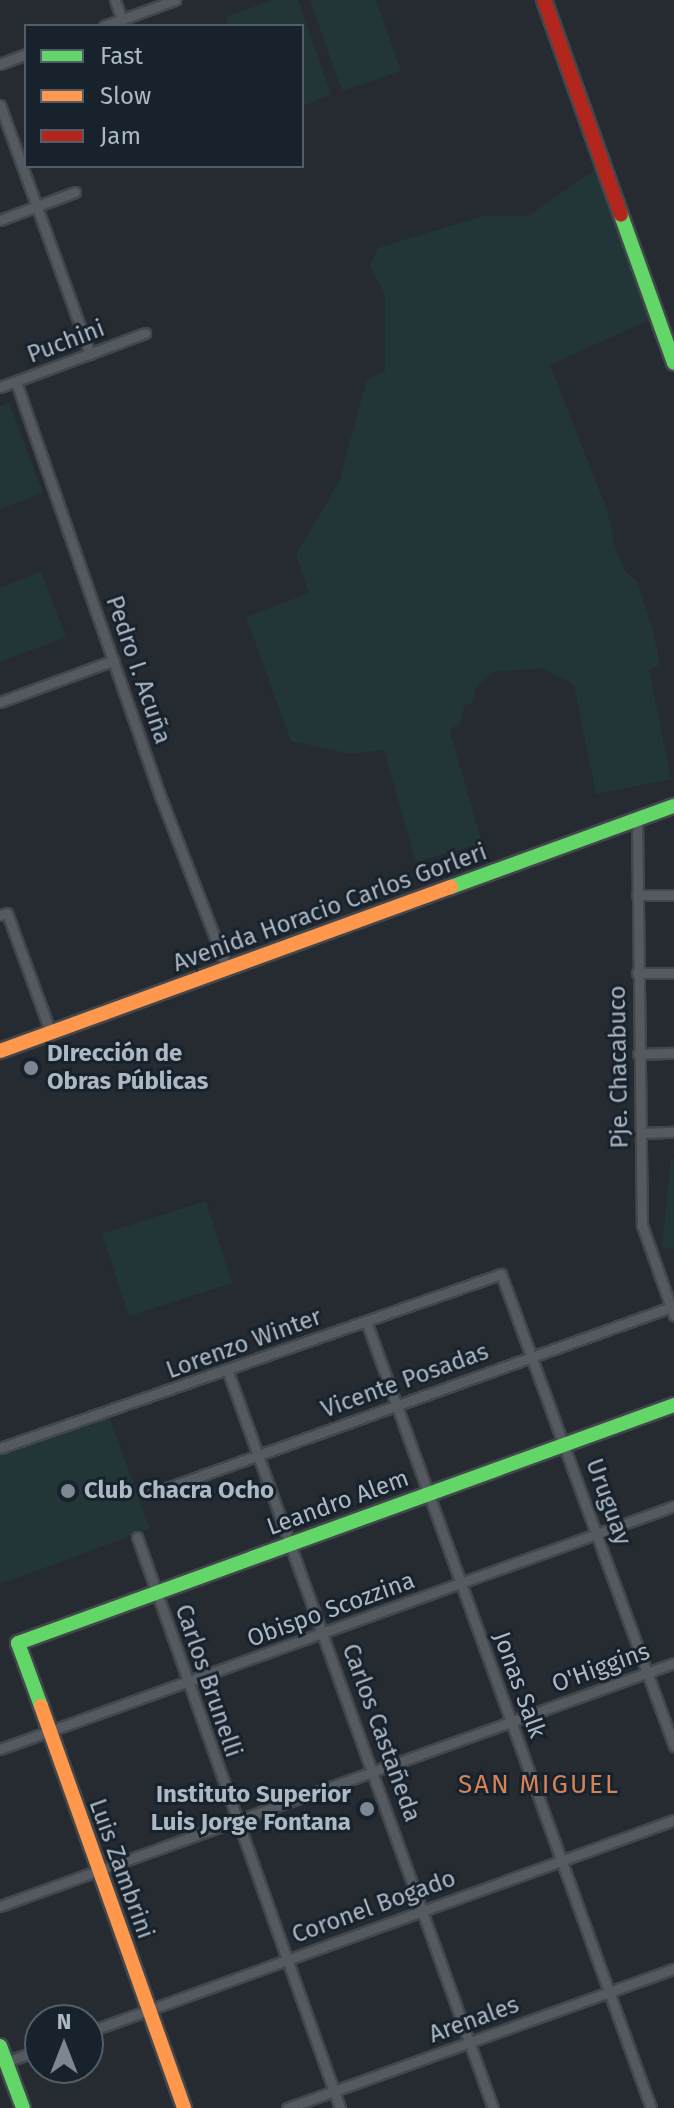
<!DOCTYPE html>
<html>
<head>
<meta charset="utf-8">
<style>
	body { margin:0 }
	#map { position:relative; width:674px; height:2108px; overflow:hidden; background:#252b31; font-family:"Fira Sans",sans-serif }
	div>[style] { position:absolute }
	.green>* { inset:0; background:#223637 }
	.roads { filter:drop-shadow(2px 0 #42474c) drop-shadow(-2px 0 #42474c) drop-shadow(0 2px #42474c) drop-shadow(0 -2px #42474c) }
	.street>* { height:9px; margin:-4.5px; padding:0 4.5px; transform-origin:4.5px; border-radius:4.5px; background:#545a60 }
	.fast>* { height:14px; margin:-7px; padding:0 7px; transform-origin:7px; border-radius:7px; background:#63d668 }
	.slow>* { height:14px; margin:-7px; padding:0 7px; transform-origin:7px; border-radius:7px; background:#ff974d }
	.jam>* { height:14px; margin:-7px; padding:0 7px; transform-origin:7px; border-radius:7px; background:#b3261e }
	.dots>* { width:22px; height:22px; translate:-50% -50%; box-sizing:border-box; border:4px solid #18222c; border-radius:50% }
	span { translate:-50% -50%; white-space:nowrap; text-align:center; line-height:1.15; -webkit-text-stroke:6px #18222c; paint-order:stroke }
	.street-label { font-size:24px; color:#adb8c5 }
	.poi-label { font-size:24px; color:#adb8c5; font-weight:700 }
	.left { translate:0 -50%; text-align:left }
	.right { translate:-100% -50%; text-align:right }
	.neighbourhood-label { font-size:26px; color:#d68257; letter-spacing:2px }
	.legend { position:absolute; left:24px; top:24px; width:280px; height:144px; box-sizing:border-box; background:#18222c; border:2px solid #545e69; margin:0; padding:10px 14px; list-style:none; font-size:24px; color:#adb8c5 }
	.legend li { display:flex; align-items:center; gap:16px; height:40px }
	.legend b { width:40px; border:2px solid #545e69 }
	.north { position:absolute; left:24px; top:2004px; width:80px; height:80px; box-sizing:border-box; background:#18222c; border:2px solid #545e69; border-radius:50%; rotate:0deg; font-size:22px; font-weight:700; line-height:32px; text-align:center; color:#adb8c5 }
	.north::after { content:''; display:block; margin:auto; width:28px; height:36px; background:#7d8791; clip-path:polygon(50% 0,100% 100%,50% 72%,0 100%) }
</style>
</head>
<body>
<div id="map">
	<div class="green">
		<div style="clip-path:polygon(272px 0,298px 0,331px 95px,302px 106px,302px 26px,229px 26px,226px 17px)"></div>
		<div style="clip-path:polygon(310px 0,376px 0,401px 71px,342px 91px)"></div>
		<div style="clip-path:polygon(604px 163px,655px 317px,550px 365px,607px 510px,615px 547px,625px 571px,637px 581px,652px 628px,659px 658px,658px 666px,649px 670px,671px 779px,596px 794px,574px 685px,542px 668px,493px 672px,477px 686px,473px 702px,464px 706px,461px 721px,450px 731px,482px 843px,416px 862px,384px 750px,351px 754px,291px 741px,246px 617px,309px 593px,296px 555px,339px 482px,367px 379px,385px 372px,385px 295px,370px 266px,378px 248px,483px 216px,528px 216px)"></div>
		<div style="clip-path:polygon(9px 403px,43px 493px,0 509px,0 406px)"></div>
		<div style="clip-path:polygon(41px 572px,66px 637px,0 662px,0 588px)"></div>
		<div style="clip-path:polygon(671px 1159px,674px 1159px,674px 1249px,662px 1248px)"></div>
		<div style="clip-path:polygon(206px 1201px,232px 1283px,129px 1316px,102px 1234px)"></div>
		<div style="clip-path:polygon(108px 1414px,150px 1529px,0 1584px,0 1453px)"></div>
	</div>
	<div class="roads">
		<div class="street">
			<div style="left:115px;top:0;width:21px;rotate:71deg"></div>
			<div style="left:104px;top:26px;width:76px;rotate:-20.1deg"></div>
			<div style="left:0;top:64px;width:28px;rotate:-21deg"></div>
			<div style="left:0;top:105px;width:265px;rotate:70.1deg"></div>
			<div style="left:0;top:220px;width:80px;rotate:-20.5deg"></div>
			<div style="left:16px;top:382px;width:441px;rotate:70.8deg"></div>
			<div style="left:161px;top:798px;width:183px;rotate:68.9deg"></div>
			<div style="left:0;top:387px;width:155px;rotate:-20.4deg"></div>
			<div style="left:0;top:702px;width:121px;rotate:-20.2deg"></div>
			<div style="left:637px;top:820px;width:405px;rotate:89.3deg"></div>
			<div style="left:642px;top:1225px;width:96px;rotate:70.6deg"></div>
			<div style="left:637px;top:895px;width:37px"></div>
			<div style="left:0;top:915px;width:7px;rotate:-16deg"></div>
			<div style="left:7px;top:913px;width:128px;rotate:69.9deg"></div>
			<div style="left:637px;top:973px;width:37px"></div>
			<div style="left:638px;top:1054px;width:36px;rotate:-2deg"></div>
			<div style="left:641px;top:1133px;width:33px;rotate:-2deg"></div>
			<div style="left:366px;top:1321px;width:837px;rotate:70.09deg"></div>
			<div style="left:228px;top:1372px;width:782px;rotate:70.2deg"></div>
			<div style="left:0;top:1448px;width:530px;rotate:-19.15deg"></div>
			<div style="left:501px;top:1274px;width:503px;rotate:69.87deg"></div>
			<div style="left:153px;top:1493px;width:550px;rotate:-19.75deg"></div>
			<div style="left:137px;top:1537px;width:606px;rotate:70.43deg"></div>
			<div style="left:0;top:1749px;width:716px;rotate:-19.83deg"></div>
			<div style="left:0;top:1906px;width:716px;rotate:-19.83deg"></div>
			<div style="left:88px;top:2032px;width:623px;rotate:-19.89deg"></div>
			<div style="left:2px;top:2063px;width:40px;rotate:-18.9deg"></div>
			<div style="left:287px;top:2108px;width:411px;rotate:-19.8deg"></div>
		</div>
		<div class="fast">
			<div style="left:621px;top:215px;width:157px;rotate:70.3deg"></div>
			<div style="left:451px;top:887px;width:237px;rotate:-20deg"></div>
			<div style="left:41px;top:1706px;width:67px;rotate:-110.1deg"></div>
			<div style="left:18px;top:1643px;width:698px;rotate:-19.94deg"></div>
			<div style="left:0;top:2046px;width:66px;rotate:69.6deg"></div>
		</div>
		<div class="slow">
			<div style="left:0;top:1051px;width:480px;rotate:-20deg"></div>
			<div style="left:41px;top:1706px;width:427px;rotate:70.4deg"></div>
		</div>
		<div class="jam">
			<div style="left:544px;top:0;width:228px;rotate:70.3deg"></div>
		</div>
	</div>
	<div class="dots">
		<div style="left:31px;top:1068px;background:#7d8791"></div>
		<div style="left:68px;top:1491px;background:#7d8791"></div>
		<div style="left:367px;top:1809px;background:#7d8791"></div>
	</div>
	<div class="street-label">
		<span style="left:66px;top:342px;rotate:-21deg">Puchini</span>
		<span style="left:138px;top:670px;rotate:71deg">Pedro I. Acuña</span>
		<span style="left:330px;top:908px;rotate:-20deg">Avenida Horacio Carlos Gorleri</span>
		<span style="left:619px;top:1067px;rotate:-91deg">Pje. Chacabuco</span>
		<span style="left:244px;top:1344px;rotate:-20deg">Lorenzo Winter</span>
		<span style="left:405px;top:1381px;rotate:-20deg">Vicente Posadas</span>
		<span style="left:608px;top:1502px;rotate:70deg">Uruguay</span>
		<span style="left:338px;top:1503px;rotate:-20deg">Leandro Alem</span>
		<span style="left:331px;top:1610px;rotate:-20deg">Obispo Scozzina</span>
		<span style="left:601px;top:1668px;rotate:-20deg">O'Higgins</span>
		<span style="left:208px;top:1681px;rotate:71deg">Carlos Brunelli</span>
		<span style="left:519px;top:1685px;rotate:70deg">Jonas Salk</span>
		<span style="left:381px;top:1733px;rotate:70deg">Carlos Castañeda</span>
		<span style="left:121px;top:1869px;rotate:70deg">Luis Zambrini</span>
		<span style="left:374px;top:1907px;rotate:-20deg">Coronel Bogado</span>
		<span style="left:474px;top:2020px;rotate:-20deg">Arenales</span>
	</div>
	<div class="poi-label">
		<span class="left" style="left:47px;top:1068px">DIrección de<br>Obras Públicas</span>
		<span class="left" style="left:84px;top:1491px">Club Chacra Ocho</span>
		<span class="right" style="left:351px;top:1809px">Instituto Superior<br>Luis Jorge Fontana</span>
	</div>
	<div class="neighbourhood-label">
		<span style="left:539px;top:1785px">SAN MIGUEL</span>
	</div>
	<ul class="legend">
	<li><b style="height:10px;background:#63d668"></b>Fast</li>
	<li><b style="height:10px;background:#ff974d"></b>Slow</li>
	<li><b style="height:10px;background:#b3261e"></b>Jam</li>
	</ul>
	<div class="north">N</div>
</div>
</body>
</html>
